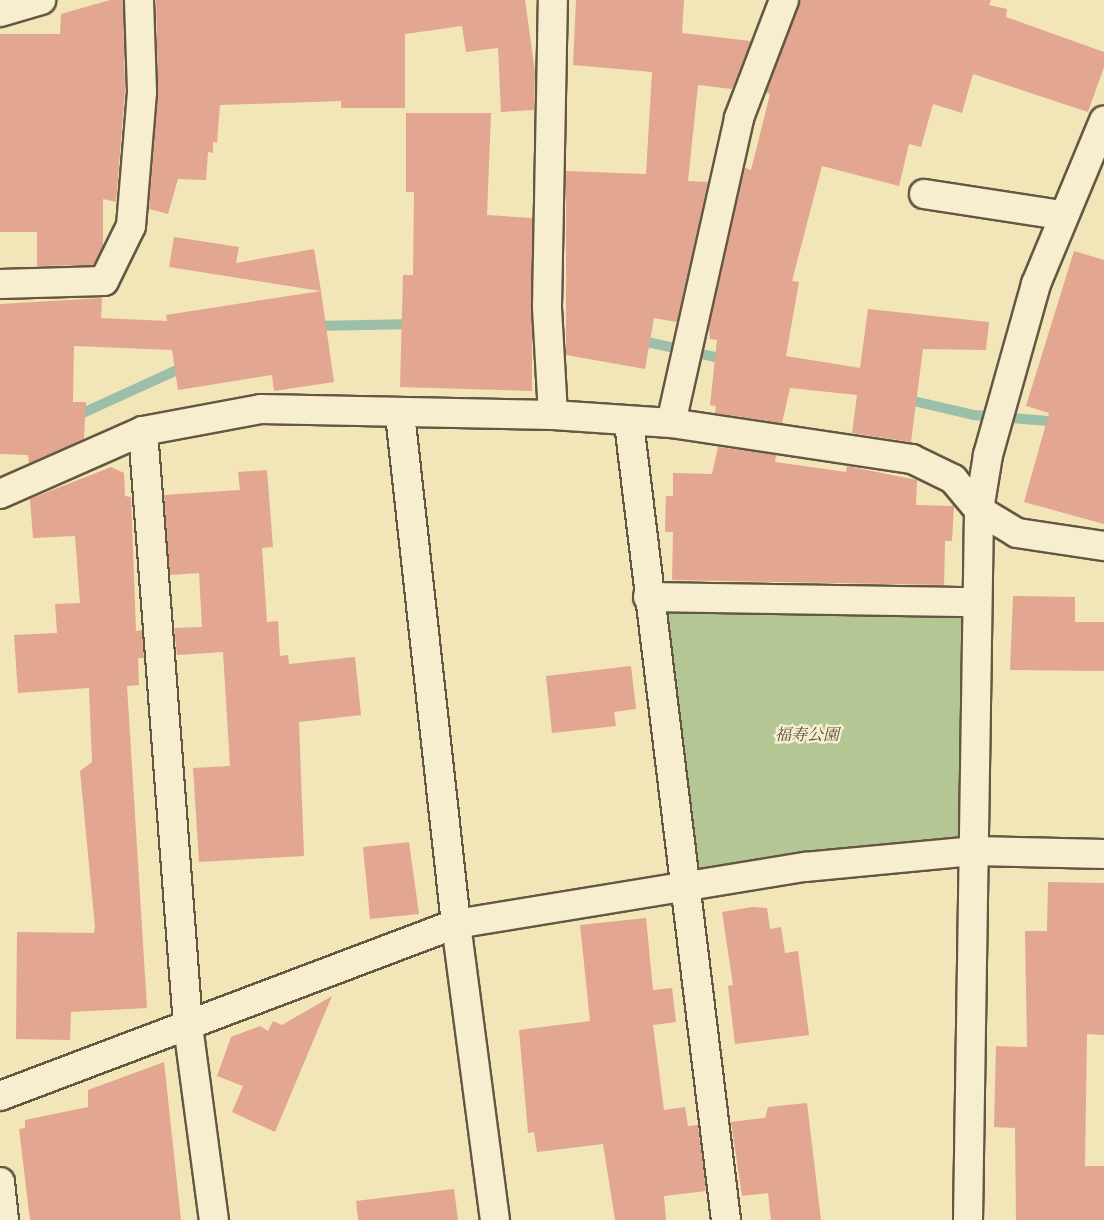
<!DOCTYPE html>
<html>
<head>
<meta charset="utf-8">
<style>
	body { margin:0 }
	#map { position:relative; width:1104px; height:1220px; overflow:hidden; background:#f2e5b7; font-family:"Libre Caslon Text","Noto Serif JP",serif }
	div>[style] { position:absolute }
	.green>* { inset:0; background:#b4c694 }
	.stream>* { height:10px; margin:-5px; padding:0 5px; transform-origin:5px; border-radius:5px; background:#9cbfaa }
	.building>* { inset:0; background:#e3a691 }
	.roads { filter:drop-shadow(2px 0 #645744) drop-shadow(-2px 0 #645744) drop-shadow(0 2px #645744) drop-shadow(0 -2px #645744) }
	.minor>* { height:28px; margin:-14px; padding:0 14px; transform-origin:14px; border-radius:14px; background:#f7eed0 }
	span { translate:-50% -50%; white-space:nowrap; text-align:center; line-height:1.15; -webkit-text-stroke:5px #f7eed0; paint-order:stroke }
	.park-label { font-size:16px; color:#55503c; font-style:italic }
</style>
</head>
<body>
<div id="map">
	<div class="green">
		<div style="clip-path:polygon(656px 604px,971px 607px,969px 847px,694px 876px)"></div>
	</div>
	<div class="stream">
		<div style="left:313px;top:326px;width:102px;rotate:-1.1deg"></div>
		<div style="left:638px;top:340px;width:92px;rotate:12.5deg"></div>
		<div style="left:905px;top:399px;width:71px;rotate:13.1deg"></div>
		<div style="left:974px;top:415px;width:87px;rotate:4.6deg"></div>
		<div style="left:74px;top:417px;width:125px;rotate:-24.5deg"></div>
	</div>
	<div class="building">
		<div style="clip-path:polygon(110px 0,123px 0,125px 91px,116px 202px,103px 199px,103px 247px,94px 265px,37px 266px,37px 232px,0 232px,0 34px,60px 34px,61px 14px)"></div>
		<div style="clip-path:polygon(156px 0,525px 0,535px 72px,534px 110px,501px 112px,498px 48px,466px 52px,462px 26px,405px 34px,405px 108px,341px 108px,341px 101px,220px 105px,217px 143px,213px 142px,213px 153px,208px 152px,206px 180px,178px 179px,168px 214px,149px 209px,158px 92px)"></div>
		<div style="clip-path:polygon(576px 0,684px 0,682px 33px,751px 41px,732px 89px,698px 85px,688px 181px,708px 182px,677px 322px,654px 318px,645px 369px,566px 355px,566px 171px,646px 174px,652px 72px,573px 65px)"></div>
		<div style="clip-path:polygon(800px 0,991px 0,989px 5px,1007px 9px,1006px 17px,1104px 52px,1104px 67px,1088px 112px,973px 74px,962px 113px,933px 104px,921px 147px,909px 144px,899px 186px,822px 166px,792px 281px,799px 282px,786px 356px,860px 368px,868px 309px,989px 322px,986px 350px,923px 349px,911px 442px,852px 433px,857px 395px,790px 388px,782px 423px,715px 413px,716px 406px,710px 405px,717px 340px,710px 339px,709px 328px,741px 184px,745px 168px,751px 170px,770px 94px,766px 93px)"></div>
		<div style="clip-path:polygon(406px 113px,491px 113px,487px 215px,532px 218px,532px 391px,400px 387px,403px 275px,413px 275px,414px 192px,406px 192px)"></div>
		<div style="clip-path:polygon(174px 237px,239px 247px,236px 263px,314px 249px,321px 291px,169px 267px)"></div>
		<div style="clip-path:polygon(1074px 251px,1104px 260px,1104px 524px,1024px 502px,1049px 413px,1026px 406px)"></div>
		<div style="clip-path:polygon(321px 291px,334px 382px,274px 391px,272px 375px,178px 390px,172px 350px,74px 346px,73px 402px,86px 402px,84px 439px,29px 463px,28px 455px,0 454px,0 304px,102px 298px,101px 318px,167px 321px,166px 315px)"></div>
		<div style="clip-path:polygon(718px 447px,776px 455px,775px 462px,846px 472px,847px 466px,917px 480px,916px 505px,954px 506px,952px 541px,945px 541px,944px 585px,672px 580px,673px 532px,665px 532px,666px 496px,673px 496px,673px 473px,712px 474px)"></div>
		<div style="clip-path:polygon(111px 467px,124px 473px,125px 496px,131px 497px,136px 631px,142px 630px,144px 658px,138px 658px,139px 685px,127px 686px,147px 1008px,71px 1012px,70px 1040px,16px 1039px,17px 932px,94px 933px,95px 927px,80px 771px,92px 762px,89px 688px,18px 693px,14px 635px,57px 633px,55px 604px,80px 603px,75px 536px,33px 538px,30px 499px)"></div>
		<div style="clip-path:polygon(267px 470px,273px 547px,262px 548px,267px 622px,278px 621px,280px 656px,288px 655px,289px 664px,355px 657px,361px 715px,299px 722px,304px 856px,199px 862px,193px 768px,230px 766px,223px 652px,177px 655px,174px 628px,202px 627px,199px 573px,170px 575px,164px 495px,240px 490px,238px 472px)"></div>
		<div style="clip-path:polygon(1013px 596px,1075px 597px,1075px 622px,1104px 622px,1104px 671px,1010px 670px)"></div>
		<div style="clip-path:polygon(631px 666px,636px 709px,614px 712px,616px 726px,552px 733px,546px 676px)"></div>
		<div style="clip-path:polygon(409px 842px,419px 914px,370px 919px,363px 847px)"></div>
		<div style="clip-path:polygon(1048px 882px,1104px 883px,1104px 1035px,1087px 1034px,1085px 1166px,1104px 1166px,1104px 1220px,1016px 1220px,1015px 1128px,994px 1127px,996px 1046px,1027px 1047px,1025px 931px,1047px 931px)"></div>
		<div style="clip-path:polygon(752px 907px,767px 908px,770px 929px,781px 927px,785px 953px,798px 951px,809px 1035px,735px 1044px,728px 986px,733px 985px,722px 912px)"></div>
		<div style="clip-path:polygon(646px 918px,653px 990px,672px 988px,676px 1022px,653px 1025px,664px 1110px,685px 1107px,688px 1126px,698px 1125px,706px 1191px,664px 1196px,666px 1220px,615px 1220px,603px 1144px,537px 1152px,534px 1132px,528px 1133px,519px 1030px,590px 1021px,580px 925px)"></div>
		<div style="clip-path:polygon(332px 996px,275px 1132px,232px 1112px,243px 1086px,217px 1076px,231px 1037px,260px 1026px,268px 1031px,273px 1021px,282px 1025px)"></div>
		<div style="clip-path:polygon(164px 1062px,181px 1220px,30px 1220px,19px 1129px,25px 1128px,25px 1120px,88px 1107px,88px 1090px)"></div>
		<div style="clip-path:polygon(807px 1103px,821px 1220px,771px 1220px,768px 1193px,742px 1196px,731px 1122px,765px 1118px,768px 1107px)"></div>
		<div style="clip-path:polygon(454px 1189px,458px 1220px,358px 1220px,356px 1201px)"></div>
	</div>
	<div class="roads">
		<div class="minor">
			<div style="left:0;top:12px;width:43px;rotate:-16.3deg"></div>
			<div style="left:924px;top:194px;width:140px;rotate:8.7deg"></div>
			<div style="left:0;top:284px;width:104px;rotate:-1.7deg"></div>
			<div style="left:104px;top:281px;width:61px;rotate:-63.9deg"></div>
			<div style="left:131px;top:226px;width:135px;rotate:-85.3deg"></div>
			<div style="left:142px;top:91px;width:91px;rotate:-91.9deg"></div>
			<div style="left:400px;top:414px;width:513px;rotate:83.73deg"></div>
			<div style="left:456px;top:924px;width:299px;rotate:82.5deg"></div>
			<div style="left:553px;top:415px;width:109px;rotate:-93.2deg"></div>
			<div style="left:547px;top:306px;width:306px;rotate:-88.9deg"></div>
			<div style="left:629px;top:423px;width:803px;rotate:83.06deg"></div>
			<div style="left:671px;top:423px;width:312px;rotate:-77.4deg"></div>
			<div style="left:739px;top:118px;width:126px;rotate:-69.1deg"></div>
			<div style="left:143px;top:431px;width:597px;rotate:85.67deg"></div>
			<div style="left:188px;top:1026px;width:196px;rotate:82.4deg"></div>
			<div style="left:0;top:494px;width:156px;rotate:-23.8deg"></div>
			<div style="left:143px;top:431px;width:120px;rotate:-10.6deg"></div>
			<div style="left:261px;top:409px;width:292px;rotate:1.2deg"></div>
			<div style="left:553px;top:415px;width:118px;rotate:3.9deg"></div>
			<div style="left:671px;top:423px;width:244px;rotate:8.5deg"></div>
			<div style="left:912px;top:459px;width:46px;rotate:26deg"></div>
			<div style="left:953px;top:479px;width:40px;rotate:50deg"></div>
			<div style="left:979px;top:510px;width:44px;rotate:31.2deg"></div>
			<div style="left:1017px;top:533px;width:88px;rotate:8.5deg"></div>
			<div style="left:648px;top:597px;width:329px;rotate:0.9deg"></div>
			<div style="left:0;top:1096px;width:487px;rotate:-20.7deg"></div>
			<div style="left:456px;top:924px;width:354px;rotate:-9.3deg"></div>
			<div style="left:805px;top:867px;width:171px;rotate:-5.4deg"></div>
			<div style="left:975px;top:851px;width:129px;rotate:1.3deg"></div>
			<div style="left:0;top:1182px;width:38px;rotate:84deg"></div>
			<div style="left:968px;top:1220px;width:710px;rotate:-89.11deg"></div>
			<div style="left:979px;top:510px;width:56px;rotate:-80.7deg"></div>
			<div style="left:988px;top:455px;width:178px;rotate:-74.3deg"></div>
			<div style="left:1036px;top:284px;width:177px;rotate:-67.4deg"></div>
		</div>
	</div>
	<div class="park-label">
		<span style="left:807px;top:734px">福寿公園</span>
	</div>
</div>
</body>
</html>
